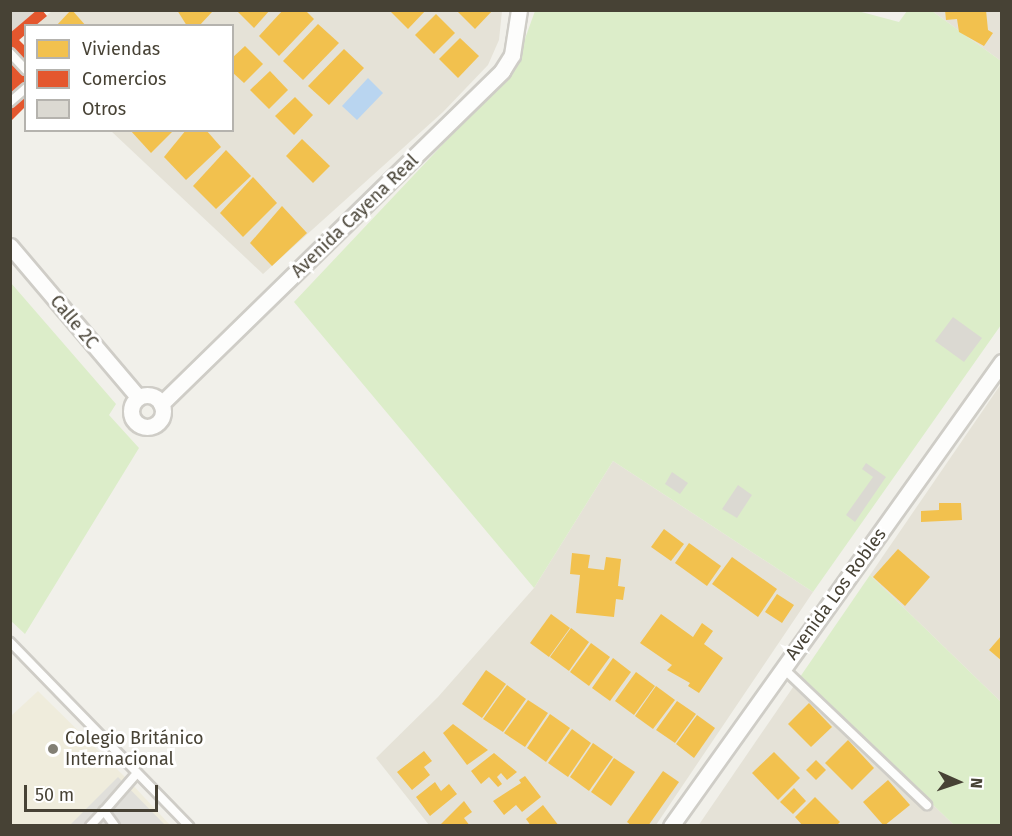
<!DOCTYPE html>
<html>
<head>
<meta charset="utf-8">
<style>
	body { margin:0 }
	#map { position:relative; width:1012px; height:836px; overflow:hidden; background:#f1f0ea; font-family:"Fira Sans",sans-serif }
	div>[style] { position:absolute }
	.residential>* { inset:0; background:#e5e2d7 }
	.education>* { inset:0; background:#efecdc }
	.green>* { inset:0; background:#dcedc9 }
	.parking>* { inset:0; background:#e0dfda }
	.water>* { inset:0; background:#b9d5f0 }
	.homes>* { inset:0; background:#f2c14e }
	.shops>* { inset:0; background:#e4572e }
	.building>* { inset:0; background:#dbd9d2 }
	.roads { filter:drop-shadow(2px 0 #cfcdc7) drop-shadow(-2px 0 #cfcdc7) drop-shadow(0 2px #cfcdc7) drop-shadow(0 -2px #cfcdc7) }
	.service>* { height:8px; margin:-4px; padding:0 4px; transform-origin:4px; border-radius:4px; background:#fdfdfc }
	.minor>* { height:15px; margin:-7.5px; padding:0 7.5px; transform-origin:7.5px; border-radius:7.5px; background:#fdfdfc }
	.minor>.ring { margin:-7.5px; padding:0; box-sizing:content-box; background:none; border:15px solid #fdfdfc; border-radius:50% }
	.dots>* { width:16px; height:16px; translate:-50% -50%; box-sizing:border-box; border:3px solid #fff; border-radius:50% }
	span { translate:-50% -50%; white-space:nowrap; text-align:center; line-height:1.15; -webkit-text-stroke:6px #fff; paint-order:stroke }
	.street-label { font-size:18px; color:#474235 }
	.poi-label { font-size:18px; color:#474235 }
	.left { translate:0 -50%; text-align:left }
	.frame { position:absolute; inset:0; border:12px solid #474235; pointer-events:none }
	.legend { position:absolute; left:24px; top:24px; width:210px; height:108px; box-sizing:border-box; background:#fff; border:2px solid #b5b3ae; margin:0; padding:8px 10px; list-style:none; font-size:18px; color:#474235 }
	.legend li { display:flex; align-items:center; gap:12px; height:30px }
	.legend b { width:30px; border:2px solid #b5b3ae }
	.north { position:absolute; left:928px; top:752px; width:60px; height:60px; -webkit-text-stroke:4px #fff; paint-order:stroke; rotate:93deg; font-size:16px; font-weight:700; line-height:24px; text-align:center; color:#474235 }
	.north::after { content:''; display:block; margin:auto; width:21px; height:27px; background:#474235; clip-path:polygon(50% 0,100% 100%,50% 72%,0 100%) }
	.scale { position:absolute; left:24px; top:785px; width:134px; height:27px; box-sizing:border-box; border:3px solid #474235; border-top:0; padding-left:8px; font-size:18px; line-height:21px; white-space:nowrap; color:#474235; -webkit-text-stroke:4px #fff; paint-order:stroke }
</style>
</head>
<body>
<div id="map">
	<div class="residential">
		<div style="clip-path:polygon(53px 10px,502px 11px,499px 40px,488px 65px,443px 112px,263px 274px,111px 131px,232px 130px,232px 26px,35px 26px)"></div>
		<div style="clip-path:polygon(932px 11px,1001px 11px,1001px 61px)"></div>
		<div style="clip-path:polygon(1001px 384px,1001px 702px,870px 575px)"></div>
		<div style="clip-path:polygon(613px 461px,813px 592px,656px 825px,429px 825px,376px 758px,438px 697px,534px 588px)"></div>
		<div style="clip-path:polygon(800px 677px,954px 825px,698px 826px)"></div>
	</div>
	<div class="education">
		<div style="clip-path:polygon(38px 691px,130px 782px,170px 825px,11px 826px,11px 716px)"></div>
	</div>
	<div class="green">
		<div style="clip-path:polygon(854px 10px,899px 22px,907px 11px,932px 11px,1001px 61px,1001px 325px,813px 592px,613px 461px,534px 588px,294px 302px,514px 69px,535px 11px)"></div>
		<div style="clip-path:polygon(11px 283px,116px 404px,109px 415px,139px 448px,25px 634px,10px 620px)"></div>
		<div style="clip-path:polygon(870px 575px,1001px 702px,1001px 825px,954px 825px,800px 677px)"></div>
	</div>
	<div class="parking">
		<div style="clip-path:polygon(118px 777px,165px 825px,69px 826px)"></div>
	</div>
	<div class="water">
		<div style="clip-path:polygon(368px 78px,383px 93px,357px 120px,342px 106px)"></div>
	</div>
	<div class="homes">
		<div style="clip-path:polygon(72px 10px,86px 26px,56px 26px,71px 10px)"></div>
		<div style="clip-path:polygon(177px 10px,211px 10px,212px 12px,199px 26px,187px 26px)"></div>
		<div style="clip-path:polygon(236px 10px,270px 10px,254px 28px)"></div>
		<div style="clip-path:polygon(283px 10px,305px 10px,314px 19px,279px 56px,259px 36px)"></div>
		<div style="clip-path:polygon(389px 10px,426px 10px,408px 29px)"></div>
		<div style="clip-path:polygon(456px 10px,493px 10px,475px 29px)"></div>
		<div style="clip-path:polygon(945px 10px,986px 10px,988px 30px,993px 33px,984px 46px,959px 32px,957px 19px,946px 20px)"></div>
		<div style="clip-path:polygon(436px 14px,455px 33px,434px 54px,415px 35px)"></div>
		<div style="clip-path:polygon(318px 24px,339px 43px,303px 80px,283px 61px)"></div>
		<div style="clip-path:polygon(460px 38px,479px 56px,458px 78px,439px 59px)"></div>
		<div style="clip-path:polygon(245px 46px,263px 64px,244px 83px,232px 72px,232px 58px)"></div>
		<div style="clip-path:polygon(344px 49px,364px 68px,329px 105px,308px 86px)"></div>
		<div style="clip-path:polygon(270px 71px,288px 90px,269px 109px,250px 90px)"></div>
		<div style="clip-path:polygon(295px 97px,313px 115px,294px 135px,275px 116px)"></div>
		<div style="clip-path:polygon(130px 130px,174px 130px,151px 153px)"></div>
		<div style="clip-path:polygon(186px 130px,206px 130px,221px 147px,186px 180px,164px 157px)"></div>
		<div style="clip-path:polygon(302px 139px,330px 166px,313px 183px,286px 156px)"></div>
		<div style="clip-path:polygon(226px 150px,251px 176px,216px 209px,193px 186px)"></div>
		<div style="clip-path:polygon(253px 177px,277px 203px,243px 237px,220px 213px)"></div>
		<div style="clip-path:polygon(282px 206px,307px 233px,272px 266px,250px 243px)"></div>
		<div style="clip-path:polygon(939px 503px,961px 503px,962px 520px,921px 522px,921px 511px,939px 510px)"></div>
		<div style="clip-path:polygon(664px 529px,684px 544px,671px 561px,651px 547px)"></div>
		<div style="clip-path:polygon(689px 543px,721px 566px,707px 586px,675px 563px)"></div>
		<div style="clip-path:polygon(898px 549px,930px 577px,905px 606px,873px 577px)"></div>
		<div style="clip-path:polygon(572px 553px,590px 555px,588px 568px,604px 570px,606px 557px,621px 559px,618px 586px,625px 587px,623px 600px,616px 599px,614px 617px,576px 613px,580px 575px,570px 574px)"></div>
		<div style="clip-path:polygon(732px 557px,777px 589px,758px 617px,712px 584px)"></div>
		<div style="clip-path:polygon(777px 594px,794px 605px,782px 623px,765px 612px)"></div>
		<div style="clip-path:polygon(551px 614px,570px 628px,549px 657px,530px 643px)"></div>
		<div style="clip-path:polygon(661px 614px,693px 637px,702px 623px,713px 631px,704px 644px,723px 658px,699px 693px,688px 686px,690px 683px,667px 670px,672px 665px,640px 643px)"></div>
		<div style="clip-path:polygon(571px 628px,589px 642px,569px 671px,550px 657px)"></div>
		<div style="clip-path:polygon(1002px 635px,1002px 661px,989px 650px)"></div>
		<div style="clip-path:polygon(591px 643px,610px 657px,589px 686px,570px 672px)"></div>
		<div style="clip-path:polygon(613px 658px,631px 672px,610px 701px,592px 688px)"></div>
		<div style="clip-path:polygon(486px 670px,506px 684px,482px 718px,462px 704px)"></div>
		<div style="clip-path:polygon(636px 672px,655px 686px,634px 715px,615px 701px)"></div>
		<div style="clip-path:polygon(507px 685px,526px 699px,503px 732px,483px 719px)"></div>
		<div style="clip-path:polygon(656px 686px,675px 700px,653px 729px,635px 716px)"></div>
		<div style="clip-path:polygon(528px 700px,548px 713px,525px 747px,504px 733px)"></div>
		<div style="clip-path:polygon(677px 701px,696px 714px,675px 743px,656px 730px)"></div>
		<div style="clip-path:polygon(809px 703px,832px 727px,811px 747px,788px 724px)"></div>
		<div style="clip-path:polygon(550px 714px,570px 728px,546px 762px,527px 748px)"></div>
		<div style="clip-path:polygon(697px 715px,715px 728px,694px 758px,676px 744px)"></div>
		<div style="clip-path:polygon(453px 724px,488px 750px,467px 765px,443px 733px)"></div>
		<div style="clip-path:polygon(572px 729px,591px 743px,568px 777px,548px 763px)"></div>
		<div style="clip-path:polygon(848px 740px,874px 768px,852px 790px,825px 763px)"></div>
		<div style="clip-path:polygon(593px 743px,613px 757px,589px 791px,570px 777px)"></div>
		<div style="clip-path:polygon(424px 751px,432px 761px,424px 767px,430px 775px,412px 790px,397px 772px)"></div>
		<div style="clip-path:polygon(774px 752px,800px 778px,778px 800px,752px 773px)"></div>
		<div style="clip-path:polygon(494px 753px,517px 772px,507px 780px,501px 773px,497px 777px,502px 784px,498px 787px,489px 777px,481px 784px,471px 771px)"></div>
		<div style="clip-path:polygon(614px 758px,635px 772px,611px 806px,591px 792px)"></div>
		<div style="clip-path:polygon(816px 760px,826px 770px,816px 780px,806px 770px)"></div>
		<div style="clip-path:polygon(663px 771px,679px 782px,648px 826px,632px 826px,627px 822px)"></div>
		<div style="clip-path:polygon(525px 776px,541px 797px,522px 812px,516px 805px,504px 815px,493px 801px,521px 783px,519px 780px)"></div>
		<div style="clip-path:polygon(888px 780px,910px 805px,884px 826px,863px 802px)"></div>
		<div style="clip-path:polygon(435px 782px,441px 791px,449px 784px,457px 794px,430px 816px,416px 797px)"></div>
		<div style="clip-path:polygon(794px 788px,806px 801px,793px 814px,780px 802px)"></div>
		<div style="clip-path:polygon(815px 797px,840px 822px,836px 826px,803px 826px,795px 817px)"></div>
		<div style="clip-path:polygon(464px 801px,472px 812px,464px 818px,470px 826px,439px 826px)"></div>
		<div style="clip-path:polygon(543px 805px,559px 826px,531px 826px,526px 819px)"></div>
	</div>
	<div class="shops">
		<div style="clip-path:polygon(10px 10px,42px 10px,47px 16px,35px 26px,26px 26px,26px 34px,19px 40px,26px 47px,26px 106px,10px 122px)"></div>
	</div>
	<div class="building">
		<div style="clip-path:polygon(10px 10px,37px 10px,10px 33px)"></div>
		<div style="clip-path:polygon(953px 317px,982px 338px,964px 362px,935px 341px)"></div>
		<div style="clip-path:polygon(866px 463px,886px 477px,855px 522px,846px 515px,873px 477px,862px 469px)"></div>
		<div style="clip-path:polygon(672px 472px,688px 483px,680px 494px,665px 484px)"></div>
		<div style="clip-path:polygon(738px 485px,752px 495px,737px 518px,722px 509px)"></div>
	</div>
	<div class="roads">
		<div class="service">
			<div style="left:10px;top:53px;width:23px;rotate:47deg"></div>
			<div style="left:10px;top:102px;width:21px;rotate:-41deg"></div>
			<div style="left:10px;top:642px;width:257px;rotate:45.8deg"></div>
			<div style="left:783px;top:668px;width:199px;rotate:43.6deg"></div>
			<div style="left:90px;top:826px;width:21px;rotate:-47deg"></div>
			<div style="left:115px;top:826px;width:19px;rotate:-126deg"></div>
			<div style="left:104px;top:811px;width:50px;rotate:-49deg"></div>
		</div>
		<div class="minor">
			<div style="left:10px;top:246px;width:198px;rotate:49.7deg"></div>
			<div class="ring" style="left:131px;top:395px;width:17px;height:17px"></div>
			<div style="left:161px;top:404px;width:477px;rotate:-44.3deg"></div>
			<div style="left:502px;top:71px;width:19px;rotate:-58deg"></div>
			<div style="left:512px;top:55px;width:46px;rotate:-81.2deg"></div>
			<div style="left:671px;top:826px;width:570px;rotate:-54.5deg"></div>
		</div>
	</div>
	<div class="dots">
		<div style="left:53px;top:749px;background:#827f74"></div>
	</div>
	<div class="street-label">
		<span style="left:355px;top:216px;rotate:-44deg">Avenida Cayena Real</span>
		<span style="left:74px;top:322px;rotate:50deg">Calle 2C</span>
		<span style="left:836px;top:594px;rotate:-54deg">Avenida Los Robles</span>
	</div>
	<div class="poi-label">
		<span class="left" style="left:65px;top:749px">Colegio Británico<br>Internacional</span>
	</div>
	<div class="frame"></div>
	<ul class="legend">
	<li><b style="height:16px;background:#f2c14e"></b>Viviendas</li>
	<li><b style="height:16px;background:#e4572e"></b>Comercios</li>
	<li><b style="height:16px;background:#dbd9d2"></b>Otros</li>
	</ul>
	<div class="north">N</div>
	<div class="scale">50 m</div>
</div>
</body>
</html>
